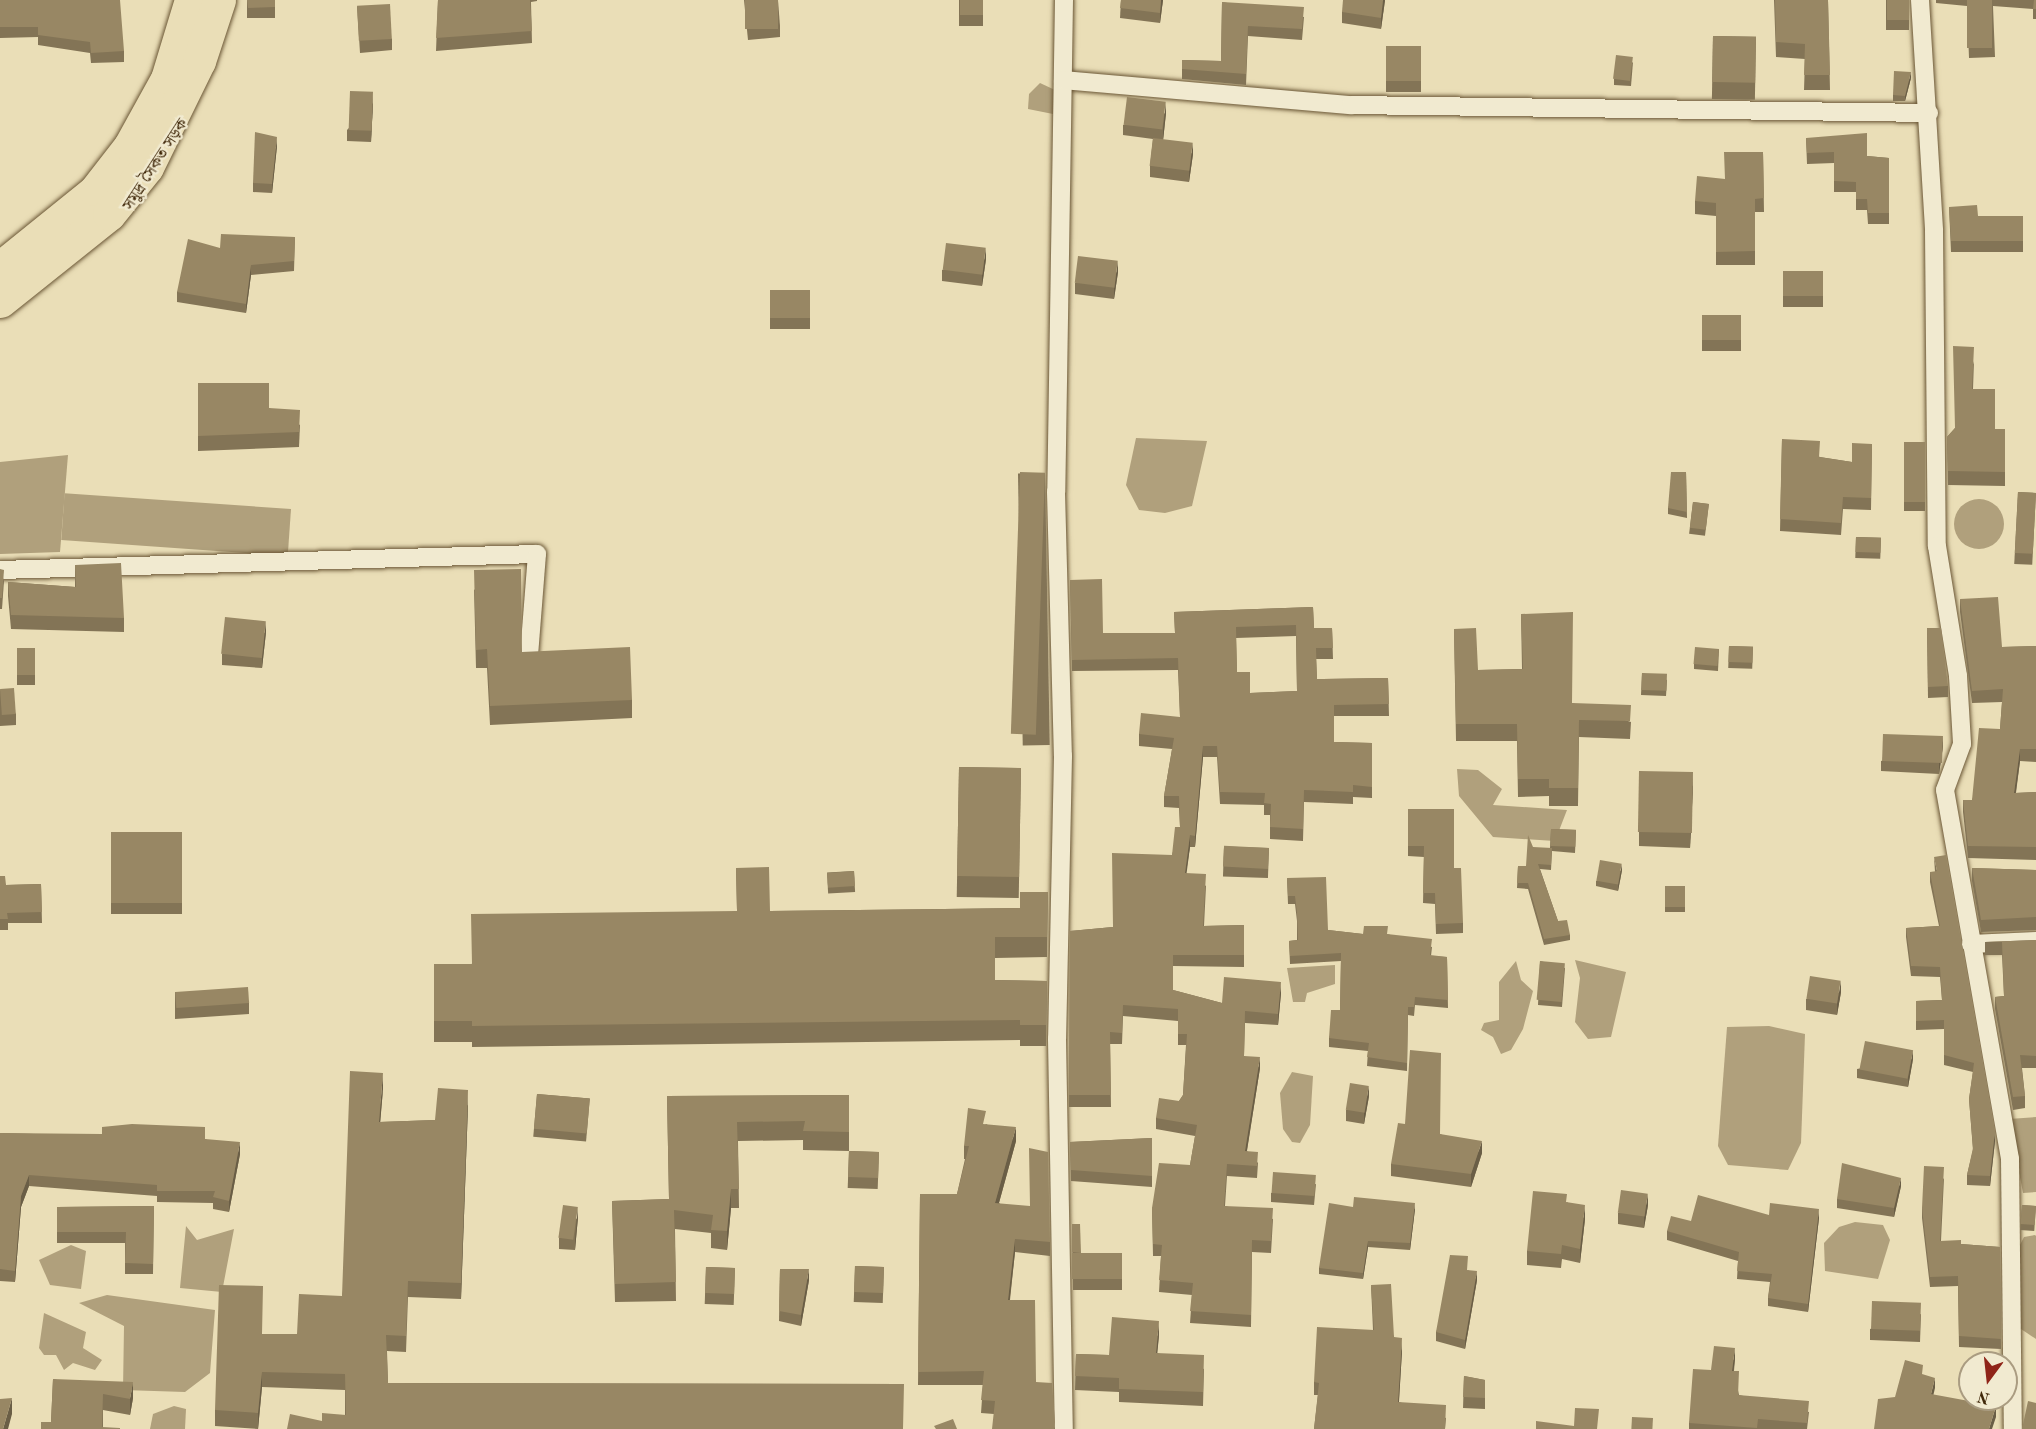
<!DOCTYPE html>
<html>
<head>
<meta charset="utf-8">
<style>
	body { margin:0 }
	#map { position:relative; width:2036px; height:1429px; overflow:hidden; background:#eadeb7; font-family:"Old Standard TT","Noto Serif Bengali",serif }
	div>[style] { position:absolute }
	.water>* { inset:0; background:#b0a07c; transform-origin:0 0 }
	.round { border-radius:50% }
	.roads { filter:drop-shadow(0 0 2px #6a5635) drop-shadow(0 0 2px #6a5635) }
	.street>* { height:18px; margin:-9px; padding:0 9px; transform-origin:9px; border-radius:9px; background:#f1ead0 }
	.primary>* { height:30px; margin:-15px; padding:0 15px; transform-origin:15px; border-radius:15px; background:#eadeb7 }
	.highway>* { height:33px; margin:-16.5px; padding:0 16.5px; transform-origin:16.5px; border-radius:16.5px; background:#eadeb7 }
	.wall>* { inset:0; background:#837456; transform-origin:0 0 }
	.shaded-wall>* { inset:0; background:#6a5e46 }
	.building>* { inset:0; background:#988764; transform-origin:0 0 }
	span { translate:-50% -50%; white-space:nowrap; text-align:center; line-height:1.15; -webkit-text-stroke:4.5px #f1ead0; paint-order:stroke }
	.street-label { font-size:16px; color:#40280a }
	.north { position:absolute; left:1958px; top:1351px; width:60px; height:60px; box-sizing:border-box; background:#f1ead0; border:2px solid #aa9c81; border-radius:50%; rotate:195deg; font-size:16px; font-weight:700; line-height:24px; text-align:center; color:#40280a }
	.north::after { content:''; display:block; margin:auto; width:21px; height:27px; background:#8f2418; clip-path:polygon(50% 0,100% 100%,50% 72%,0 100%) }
</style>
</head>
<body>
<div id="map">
	<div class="water">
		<div style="clip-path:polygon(1040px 83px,1055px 90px,1053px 114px,1028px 109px,1029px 94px)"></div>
		<div style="clip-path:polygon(1136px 438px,1207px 441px,1192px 506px,1165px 513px,1139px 510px,1126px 485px)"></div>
		<div style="clip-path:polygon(68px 455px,60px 552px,0 554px,0 462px)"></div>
		<div class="round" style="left:1954px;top:499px;width:50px;height:50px"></div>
		<div style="left:291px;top:509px;width:47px;height:227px;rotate:94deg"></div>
		<div style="clip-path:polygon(1457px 769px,1478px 770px,1502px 789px,1493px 805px,1567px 810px,1555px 841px,1493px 837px,1459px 796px)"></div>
		<div style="clip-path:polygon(1575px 960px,1626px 972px,1611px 1037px,1588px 1039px,1575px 1022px,1580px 978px)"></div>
		<div style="clip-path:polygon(1516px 961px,1521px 980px,1533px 991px,1523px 1029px,1511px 1050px,1501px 1054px,1493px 1037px,1481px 1030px,1484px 1023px,1499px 1020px,1499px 982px)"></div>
		<div style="clip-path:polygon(1335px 965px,1335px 984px,1307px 993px,1305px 1002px,1293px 1002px,1287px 968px)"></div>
		<div style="clip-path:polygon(1769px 1026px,1805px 1034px,1801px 1143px,1788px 1170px,1728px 1165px,1718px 1146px,1727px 1027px)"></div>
		<div style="clip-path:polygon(1292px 1072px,1313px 1076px,1310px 1125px,1300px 1143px,1292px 1142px,1283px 1129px,1280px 1093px)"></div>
		<div style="clip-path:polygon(2036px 1117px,2036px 1192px,2023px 1193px,2009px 1119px)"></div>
		<div style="clip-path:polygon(1855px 1222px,1883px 1225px,1890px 1240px,1878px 1279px,1825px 1271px,1824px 1243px,1839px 1227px)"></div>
		<div style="clip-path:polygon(186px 1226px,197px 1240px,234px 1229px,222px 1292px,180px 1288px)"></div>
		<div style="clip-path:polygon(2035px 1235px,2036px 1236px,2036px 1339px,2018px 1327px,2020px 1245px,2024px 1237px)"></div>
		<div style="clip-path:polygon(71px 1245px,86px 1251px,81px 1289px,50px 1285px,39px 1260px)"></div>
		<div style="clip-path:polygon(107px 1295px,215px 1310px,210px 1373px,185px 1392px,123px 1390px,124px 1326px,79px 1303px)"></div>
		<div style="clip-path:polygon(44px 1313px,86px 1332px,83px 1348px,102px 1360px,95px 1370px,73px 1363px,64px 1370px,56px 1355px,44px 1355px,39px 1348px)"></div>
		<div style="clip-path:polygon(174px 1406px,186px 1409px,185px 1429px,150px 1429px,153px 1414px)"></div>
	</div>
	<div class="roads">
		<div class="street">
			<div style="left:1064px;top:0;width:492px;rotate:90.9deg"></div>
			<div style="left:1056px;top:492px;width:264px;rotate:88.5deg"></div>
			<div style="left:1063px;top:756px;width:283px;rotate:91.2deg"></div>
			<div style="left:1057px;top:1039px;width:390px;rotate:89deg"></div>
			<div style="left:1920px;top:0;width:231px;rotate:86.5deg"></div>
			<div style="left:1934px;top:231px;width:315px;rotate:89.5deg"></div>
			<div style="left:1937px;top:546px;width:132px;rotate:80.8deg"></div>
			<div style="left:1958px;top:676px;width:68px;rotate:86.6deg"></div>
			<div style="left:1962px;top:744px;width:49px;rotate:110.3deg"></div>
			<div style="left:1945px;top:790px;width:375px;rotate:80deg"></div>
			<div style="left:2010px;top:1159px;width:270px;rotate:89.4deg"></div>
			<div style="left:1063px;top:80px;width:289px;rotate:5deg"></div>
			<div style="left:1351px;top:105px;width:578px;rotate:0.79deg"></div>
			<div style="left:0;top:570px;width:537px;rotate:-1.71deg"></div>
			<div style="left:537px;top:554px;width:101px;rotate:94.5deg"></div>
			<div style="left:1971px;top:944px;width:65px;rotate:-2.6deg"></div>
		</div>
		<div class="primary">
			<div style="left:0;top:267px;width:121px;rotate:-39deg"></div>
			<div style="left:94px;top:191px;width:57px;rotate:-52.1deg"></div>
			<div style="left:129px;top:146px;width:77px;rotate:-61.1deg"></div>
			<div style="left:166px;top:79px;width:83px;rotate:-73.1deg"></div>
		</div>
		<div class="highway">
			<div style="left:0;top:301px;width:139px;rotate:-38.6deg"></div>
			<div style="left:109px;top:214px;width:60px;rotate:-51deg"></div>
			<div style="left:147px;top:167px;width:118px;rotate:-63.9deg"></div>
			<div style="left:199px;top:61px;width:64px;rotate:-71.8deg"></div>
		</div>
	</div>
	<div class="wall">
		<div style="clip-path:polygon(0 0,124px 51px,124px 62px,91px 63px,90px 53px,38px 45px,38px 37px,0 38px)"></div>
		<div style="left:247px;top:0;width:28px;height:18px"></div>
		<div style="clip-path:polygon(438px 0,537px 0,537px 1px,531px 2px,532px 43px,436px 51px)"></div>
		<div style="clip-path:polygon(744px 0,778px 0,780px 26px,780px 37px,748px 40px)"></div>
		<div style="left:959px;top:0;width:24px;height:26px"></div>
		<div style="clip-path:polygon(1121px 0,1163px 0,1160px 23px,1120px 18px)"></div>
		<div style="clip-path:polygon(1385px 0,1381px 29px,1342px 23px,1342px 12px)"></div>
		<div style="clip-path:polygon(1774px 0,1828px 0,1830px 90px,1804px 90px,1805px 59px,1776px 57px)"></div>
		<div style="left:1886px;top:0;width:23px;height:30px"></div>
		<div style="clip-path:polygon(1936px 0,2036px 0,2036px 19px,2033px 19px,2033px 9px,1993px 6px,1995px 57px,1969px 58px,1967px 6px,1936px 3px)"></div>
		<div style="clip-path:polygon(1222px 2px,1304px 17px,1302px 40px,1248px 36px,1246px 85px,1182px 79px,1182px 60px,1221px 61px)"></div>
		<div style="clip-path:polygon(357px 6px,392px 39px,392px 50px,360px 53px)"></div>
		<div style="left:1713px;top:36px;width:43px;height:63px;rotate:1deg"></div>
		<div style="left:1386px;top:46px;width:35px;height:46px"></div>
		<div style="clip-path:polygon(1633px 62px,1631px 86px,1614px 85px,1614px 79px)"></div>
		<div style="clip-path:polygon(1911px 78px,1905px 101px,1893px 101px,1893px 95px)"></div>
		<div style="clip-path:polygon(373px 103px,371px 142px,347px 141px,347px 130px)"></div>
		<div style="clip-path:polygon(1166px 113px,1163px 140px,1193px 154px,1189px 182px,1150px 177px,1150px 166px,1153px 139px,1123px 135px,1123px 125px)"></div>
		<div style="clip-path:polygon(1806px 138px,1867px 156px,1889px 158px,1889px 224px,1868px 224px,1867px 210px,1856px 210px,1856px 192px,1834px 192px,1834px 163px,1807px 164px)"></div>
		<div style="clip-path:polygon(277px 146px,272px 193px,253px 192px,253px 183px)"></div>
		<div style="clip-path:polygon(1763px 152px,1764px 212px,1755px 212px,1755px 265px,1716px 265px,1716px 216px,1695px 214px,1695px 201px)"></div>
		<div style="clip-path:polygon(1949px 207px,1978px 216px,2023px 216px,2023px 252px,1951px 252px)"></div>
		<div style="clip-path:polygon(295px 237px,294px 271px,251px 275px,246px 313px,177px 302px,177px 292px,220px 248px)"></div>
		<div style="clip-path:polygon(986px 259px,982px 286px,942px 281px,942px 270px)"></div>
		<div style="left:1823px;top:271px;width:36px;height:40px;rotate:90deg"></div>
		<div style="clip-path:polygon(1118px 272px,1114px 299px,1075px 294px,1075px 283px)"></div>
		<div style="left:770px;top:290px;width:40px;height:39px"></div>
		<div style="left:1702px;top:315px;width:39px;height:36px"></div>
		<div style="clip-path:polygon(1974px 361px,1973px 389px,1995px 429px,2005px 429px,2005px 486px,1948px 485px,1947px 437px,1955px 428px)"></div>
		<div style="clip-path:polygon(198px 383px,269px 408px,300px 425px,299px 447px,198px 451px)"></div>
		<div style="clip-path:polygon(1782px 439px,1820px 457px,1852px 462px,1872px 444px,1871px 510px,1843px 509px,1841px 535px,1780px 531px)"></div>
		<div style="left:1904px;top:442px;width:21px;height:69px"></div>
		<div style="clip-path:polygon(1686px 472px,1687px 518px,1668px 514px,1668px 508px)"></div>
		<div style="left:1045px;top:473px;width:272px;height:27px;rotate:89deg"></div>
		<div style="left:2018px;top:492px;width:18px;height:72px;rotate:3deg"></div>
		<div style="left:1693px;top:502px;width:16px;height:32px;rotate:7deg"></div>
		<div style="left:1856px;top:537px;width:25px;height:21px;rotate:2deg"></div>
		<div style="clip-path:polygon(75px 565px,124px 618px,124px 632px,11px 629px,8px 596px,8px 582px,75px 587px)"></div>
		<div style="clip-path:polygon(0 569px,4px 581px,2px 609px,0 609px)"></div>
		<div style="clip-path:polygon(evenodd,1070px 580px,1103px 633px,1175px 633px,1174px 612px,1313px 607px,1314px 628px,1332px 628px,1333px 659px,1316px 659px,1317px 679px,1388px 678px,1389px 716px,1334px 716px,1334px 742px,1372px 743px,1372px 798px,1353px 797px,1353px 804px,1304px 802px,1303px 841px,1270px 839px,1270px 815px,1264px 815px,1264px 805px,1220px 804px,1217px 757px,1203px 757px,1195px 847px,1190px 847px,1186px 873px,1206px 886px,1204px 926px,1244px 925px,1244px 967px,1173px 966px,1173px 990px,1222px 1003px,1281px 993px,1278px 1025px,1245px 1023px,1244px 1056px,1260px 1068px,1247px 1151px,1258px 1163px,1257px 1178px,1227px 1176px,1225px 1206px,1273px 1219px,1271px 1253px,1252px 1252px,1251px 1327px,1190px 1323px,1192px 1295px,1159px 1292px,1161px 1256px,1153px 1256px,1152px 1208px,1190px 1165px,1195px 1136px,1156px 1129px,1156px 1118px,1179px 1101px,1183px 1095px,1186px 1045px,1178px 1045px,1178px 1021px,1123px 1016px,1122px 1044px,1110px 1044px,1111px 1107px,1069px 1107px,1070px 931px,1113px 927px,1172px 855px,1180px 827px,1179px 808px,1164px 807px,1164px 796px,1172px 749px,1139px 746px,1139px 734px,1180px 717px,1178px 670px,1072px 671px,1070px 580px,1296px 636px,1297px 691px,1250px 693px,1237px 672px,1236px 638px,1296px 636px)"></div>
		<div style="clip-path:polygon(474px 589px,522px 652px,632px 700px,632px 718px,490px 725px,487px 668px,476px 668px)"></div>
		<div style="clip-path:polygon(1960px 599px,2002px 647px,2036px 646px,2036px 762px,2020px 761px,2016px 793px,2036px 792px,2036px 860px,1968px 858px,1963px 812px,1963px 800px,1972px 800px,2000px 729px,2002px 702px,1972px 703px,1960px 612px)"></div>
		<div style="clip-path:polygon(1521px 614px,1572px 703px,1631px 722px,1630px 739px,1579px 737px,1578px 806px,1549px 806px,1549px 796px,1518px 797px,1517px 741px,1456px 741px,1454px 629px,1478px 670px,1522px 669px)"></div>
		<div style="clip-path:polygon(1927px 628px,1948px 686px,1948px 697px,1928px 698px)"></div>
		<div style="clip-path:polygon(266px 632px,262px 668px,222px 665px,222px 654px)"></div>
		<div style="left:1729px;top:646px;width:24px;height:22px;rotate:2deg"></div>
		<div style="left:17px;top:648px;width:18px;height:37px"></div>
		<div style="clip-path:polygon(1719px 649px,1718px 671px,1694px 669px,1694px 664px)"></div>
		<div style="clip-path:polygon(1642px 673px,1667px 680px,1666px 696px,1641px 695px)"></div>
		<div style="clip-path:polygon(0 689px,16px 714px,16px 725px,0 726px)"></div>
		<div style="clip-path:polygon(1943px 746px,1939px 774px,1881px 771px,1881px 761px)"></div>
		<div style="left:1021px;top:768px;width:130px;height:62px;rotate:91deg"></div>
		<div style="clip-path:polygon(1639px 771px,1693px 786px,1690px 848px,1639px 846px)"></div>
		<div style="clip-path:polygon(1408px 809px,1463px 923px,1463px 933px,1436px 934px,1435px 904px,1423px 903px,1424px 857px,1408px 856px)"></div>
		<div style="clip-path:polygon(1551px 829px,1576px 830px,1575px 853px,1552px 851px,1551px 870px,1540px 869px,1558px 921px,1570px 935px,1570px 940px,1544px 945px,1528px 889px,1517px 888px,1518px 866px,1526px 866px,1550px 848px)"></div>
		<div style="left:182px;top:832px;width:82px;height:71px;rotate:90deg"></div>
		<div style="left:1269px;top:848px;width:30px;height:45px;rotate:92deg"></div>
		<div style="clip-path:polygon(1934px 857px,1995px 1141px,1990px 1186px,1967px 1185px,1967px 1175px,1973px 1150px,1969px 1099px,1973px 1072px,1944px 1065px,1944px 1029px,1916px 1030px,1916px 1001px,1942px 1000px,1940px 977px,1911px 976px,1906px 937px,1906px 928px,1939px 926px,1930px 882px,1930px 872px,1935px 872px)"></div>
		<div style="clip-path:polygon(736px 868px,770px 911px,1020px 908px,1048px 892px,1047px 957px,995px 958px,995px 980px,1047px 981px,1046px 1046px,1020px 1046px,1020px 1040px,472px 1047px,472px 1042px,434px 1042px,434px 964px,471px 964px,737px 911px)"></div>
		<div style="clip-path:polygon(1972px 868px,2036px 870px,2036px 930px,1981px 932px,1972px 881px)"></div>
		<div style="clip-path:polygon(1622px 870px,1618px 891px,1596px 886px,1596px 881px)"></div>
		<div style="left:854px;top:871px;width:21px;height:27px;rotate:87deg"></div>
		<div style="clip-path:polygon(0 876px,6px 885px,41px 884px,42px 923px,8px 923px,8px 930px,0 930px)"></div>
		<div style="clip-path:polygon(1287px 878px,1328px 930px,1363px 934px,1387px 934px,1432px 947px,1431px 956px,1447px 957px,1448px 1008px,1415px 1005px,1414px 1016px,1408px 1015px,1407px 1071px,1367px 1066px,1368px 1051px,1329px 1047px,1329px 1038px,1340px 1010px,1341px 961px,1290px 964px,1289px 941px,1297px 940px,1297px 921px,1295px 904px,1288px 904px)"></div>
		<div style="left:1665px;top:886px;width:20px;height:26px"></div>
		<div style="clip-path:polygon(2036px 940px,2036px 1068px,2022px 1068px,2025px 1096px,2025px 1108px,2013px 1110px,1995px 1009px,1995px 997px,2004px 996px,2002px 955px,1985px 955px,1985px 942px)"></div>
		<div style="clip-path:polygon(1540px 961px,1565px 968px,1562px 1007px,1538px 1005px)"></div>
		<div style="clip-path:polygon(175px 992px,249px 1003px,249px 1014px,175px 1019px)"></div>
		<div style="clip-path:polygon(1841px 992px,1837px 1015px,1806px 1010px,1806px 999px)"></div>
		<div style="clip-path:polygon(1913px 1059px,1908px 1087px,1857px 1078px,1857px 1069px)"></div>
		<div style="clip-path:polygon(383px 1089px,380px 1122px,435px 1120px,468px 1105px,461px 1299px,408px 1297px,406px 1352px,387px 1351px,388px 1383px,904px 1384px,322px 1421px,345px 1415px,345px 1390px,262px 1387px,258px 1429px,215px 1426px,215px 1410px,262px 1334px,297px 1334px,342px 1296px)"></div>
		<div style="left:537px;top:1094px;width:53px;height:43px;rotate:5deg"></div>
		<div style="clip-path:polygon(849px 1095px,849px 1151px,803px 1150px,803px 1140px,738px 1141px,739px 1208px,731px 1208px,727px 1250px,711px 1248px,711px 1233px,675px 1229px,676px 1301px,615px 1302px,612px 1201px,669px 1199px,667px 1096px)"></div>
		<div style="clip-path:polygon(1369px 1096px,1364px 1124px,1346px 1121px,1346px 1110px)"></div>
		<div style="clip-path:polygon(986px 1124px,1016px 1141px,999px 1203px,1050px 1242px,1050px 1256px,1015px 1252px,1010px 1300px,1036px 1382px,1055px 1429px,994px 1414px,981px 1413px,983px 1385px,918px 1385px,920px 1194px,957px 1194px,965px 1159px,964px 1159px,964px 1146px)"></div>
		<div style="clip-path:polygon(0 1133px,205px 1139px,240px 1154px,229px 1212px,213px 1209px,213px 1203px,157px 1202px,157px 1196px,29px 1186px,21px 1207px,15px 1282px,0 1281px)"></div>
		<div style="clip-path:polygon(1440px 1134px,1482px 1153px,1471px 1187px,1391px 1176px,1391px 1164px)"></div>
		<div style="clip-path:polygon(1152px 1138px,1152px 1187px,1071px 1181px,1070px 1142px)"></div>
		<div style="left:849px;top:1151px;width:30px;height:37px;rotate:2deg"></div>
		<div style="clip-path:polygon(1944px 1178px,1941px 1241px,1961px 1244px,2000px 1247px,2001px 1349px,1959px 1347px,1958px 1286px,1930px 1287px,1922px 1218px,1922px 1208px)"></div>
		<div style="clip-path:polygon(1316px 1184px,1314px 1205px,1271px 1202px,1271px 1193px)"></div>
		<div style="clip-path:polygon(1901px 1186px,1894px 1217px,1837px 1208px,1837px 1199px)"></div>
		<div style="clip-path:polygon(1567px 1202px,1585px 1219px,1580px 1263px,1562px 1259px,1561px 1268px,1527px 1265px,1527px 1251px)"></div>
		<div style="clip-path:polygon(1648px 1205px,1644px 1228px,1618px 1224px,1618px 1213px)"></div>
		<div style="left:2022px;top:1205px;width:14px;height:25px;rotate:4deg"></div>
		<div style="clip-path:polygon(154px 1206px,153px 1274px,125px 1274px,125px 1243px,57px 1243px,57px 1207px)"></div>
		<div style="clip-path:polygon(1353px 1207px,1415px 1209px,1410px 1250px,1368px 1247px,1363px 1279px,1319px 1274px,1319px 1268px)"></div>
		<div style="clip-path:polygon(578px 1217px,575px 1250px,559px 1249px,559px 1238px)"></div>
		<div style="clip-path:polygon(1819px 1218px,1808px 1312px,1768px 1306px,1768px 1298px,1770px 1282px,1737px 1279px,1738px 1261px,1667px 1240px,1667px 1231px,1691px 1221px)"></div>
		<div style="clip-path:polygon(1072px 1224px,1081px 1253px,1122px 1253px,1122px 1290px,1073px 1290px)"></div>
		<div style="left:855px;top:1266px;width:29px;height:36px;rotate:2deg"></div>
		<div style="left:706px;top:1267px;width:29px;height:37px;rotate:2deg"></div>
		<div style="clip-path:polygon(780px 1269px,809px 1280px,801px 1326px,779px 1321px)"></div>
		<div style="clip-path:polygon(1468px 1270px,1477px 1280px,1465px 1349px,1436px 1341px,1436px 1332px)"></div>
		<div style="clip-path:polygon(1371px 1285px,1394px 1337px,1402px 1351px,1399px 1402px,1446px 1418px,1445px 1429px,1314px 1429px,1318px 1395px,1314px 1395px,1314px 1382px,1373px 1330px)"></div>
		<div style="clip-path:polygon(1921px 1314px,1920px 1342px,1870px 1340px,1870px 1329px)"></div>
		<div style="clip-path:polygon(1159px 1335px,1157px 1353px,1204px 1369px,1203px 1406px,1119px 1402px,1119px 1392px,1075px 1390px,1076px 1354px,1109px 1355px)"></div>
		<div style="clip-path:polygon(1735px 1359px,1734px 1371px,1739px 1395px,1809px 1412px,1807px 1429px,1689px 1429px,1689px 1423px,1711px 1370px)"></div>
		<div style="clip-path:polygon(1464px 1376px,1485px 1380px,1485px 1409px,1463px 1408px)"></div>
		<div style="clip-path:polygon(53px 1379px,133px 1398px,130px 1415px,103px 1410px,103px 1427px,51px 1422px)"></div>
	</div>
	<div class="shaded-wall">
		<div style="clip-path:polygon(1161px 0,1163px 0,1160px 23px,1160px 13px)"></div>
		<div style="clip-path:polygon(1383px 0,1385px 0,1381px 29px,1381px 18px)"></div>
		<div style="clip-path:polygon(1911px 72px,1911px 78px,1905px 101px,1905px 96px)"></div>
		<div style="clip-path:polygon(373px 92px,373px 103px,371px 142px,371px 131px)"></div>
		<div style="clip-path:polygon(1166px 102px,1166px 113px,1163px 141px,1163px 130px)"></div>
		<div style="clip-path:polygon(277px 137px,277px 146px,272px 193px,272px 184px)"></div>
		<div style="clip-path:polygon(1193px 143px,1193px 154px,1189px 182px,1189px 171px)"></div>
		<div style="clip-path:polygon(986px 248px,986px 259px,982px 286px,982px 275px)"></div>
		<div style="clip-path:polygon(1118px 261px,1118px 272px,1114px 299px,1114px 289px)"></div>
		<div style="clip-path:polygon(251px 265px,251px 275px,246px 313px,246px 304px)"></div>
		<div style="clip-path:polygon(266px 621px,266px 632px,262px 668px,262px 657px)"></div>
		<div style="clip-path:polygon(1943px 736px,1943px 746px,1939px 774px,1939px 764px)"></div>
		<div style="clip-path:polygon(1203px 746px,1203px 757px,1195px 847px,1195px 836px)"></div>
		<div style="clip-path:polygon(2020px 749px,2020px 761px,2014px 805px,2014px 793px)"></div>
		<div style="clip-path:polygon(1693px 772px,1693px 786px,1690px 848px,1690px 833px)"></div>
		<div style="clip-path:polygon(1190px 835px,1190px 847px,1185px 885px,1185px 873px)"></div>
		<div style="clip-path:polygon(1622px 864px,1622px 870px,1618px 891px,1618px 886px)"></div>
		<div style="clip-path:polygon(1841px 981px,1841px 992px,1837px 1015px,1837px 1004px)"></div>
		<div style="clip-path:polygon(1281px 982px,1281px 993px,1278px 1025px,1278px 1014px)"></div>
		<div style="clip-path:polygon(1913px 1050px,1913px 1059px,1908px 1087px,1908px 1078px)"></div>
		<div style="clip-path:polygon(1260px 1057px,1260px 1068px,1245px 1162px,1245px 1151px)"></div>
		<div style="clip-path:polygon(383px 1073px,383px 1089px,379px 1137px,379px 1122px)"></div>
		<div style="clip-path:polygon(1369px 1086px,1369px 1096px,1364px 1124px,1364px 1113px)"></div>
		<div style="clip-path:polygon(468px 1090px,468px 1105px,461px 1299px,461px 1283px)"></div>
		<div style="clip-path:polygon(1016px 1127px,1016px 1141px,995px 1217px,995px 1203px)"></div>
		<div style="clip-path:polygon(1995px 1131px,1995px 1141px,1990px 1186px,1990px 1176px)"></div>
		<div style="clip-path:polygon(1482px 1141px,1482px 1153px,1471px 1187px,1471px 1174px)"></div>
		<div style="clip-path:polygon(240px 1142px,240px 1154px,229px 1212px,229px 1201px)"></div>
		<div style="clip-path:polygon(29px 1175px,29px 1186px,21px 1207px,15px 1282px,15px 1271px,21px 1196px)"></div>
		<div style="clip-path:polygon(1901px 1178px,1901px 1186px,1894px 1217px,1894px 1208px)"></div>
		<div style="clip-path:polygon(731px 1189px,731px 1208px,727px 1250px,727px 1231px)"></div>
		<div style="clip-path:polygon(1648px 1194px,1648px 1205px,1644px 1228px,1644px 1217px)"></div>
		<div style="clip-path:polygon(1415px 1203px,1415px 1209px,1410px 1250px,1410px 1243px)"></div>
		<div style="clip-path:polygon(1585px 1205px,1585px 1219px,1580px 1263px,1580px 1249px)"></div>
		<div style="clip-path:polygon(578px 1207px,578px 1217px,575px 1250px,575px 1239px)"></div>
		<div style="clip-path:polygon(1819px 1209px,1819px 1218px,1808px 1312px,1808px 1304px)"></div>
		<div style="clip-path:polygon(1015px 1239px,1015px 1252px,1008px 1314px,1008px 1300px)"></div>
		<div style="clip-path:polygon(1368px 1241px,1368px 1247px,1363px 1279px,1363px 1273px)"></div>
		<div style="clip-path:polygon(809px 1269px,809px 1280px,801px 1326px,801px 1315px)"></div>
		<div style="clip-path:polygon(1477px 1271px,1477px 1280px,1465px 1349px,1465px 1340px)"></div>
		<div style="clip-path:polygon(1159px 1321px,1159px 1335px,1156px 1367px,1156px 1353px)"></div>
		<div style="clip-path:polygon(1402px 1338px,1402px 1351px,1398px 1415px,1398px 1402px)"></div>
		<div style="clip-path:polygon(1735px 1348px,1735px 1359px,1732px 1381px,1732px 1371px)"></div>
		<div style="clip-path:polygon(262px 1372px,262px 1387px,258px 1429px,258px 1413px)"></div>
		<div style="clip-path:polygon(1935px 1378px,1935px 1388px,1931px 1405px,1931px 1394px)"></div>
		<div style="clip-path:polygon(133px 1382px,133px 1398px,130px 1415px,130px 1399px)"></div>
		<div style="clip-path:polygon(12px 1398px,12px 1414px,8px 1429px,3px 1429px)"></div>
		<div style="clip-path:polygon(1996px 1406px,1996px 1417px,1992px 1429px,1989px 1429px)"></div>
	</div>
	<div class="building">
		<div style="clip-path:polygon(0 0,120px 0,124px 51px,91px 53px,90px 42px,38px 35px,38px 27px,0 27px)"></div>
		<div style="clip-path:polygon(247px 0,275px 0,275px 7px,248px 8px)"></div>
		<div style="clip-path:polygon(438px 0,530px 0,532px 31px,436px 38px)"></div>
		<div style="left:745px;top:0;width:33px;height:29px"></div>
		<div style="left:960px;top:0;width:23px;height:15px"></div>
		<div style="clip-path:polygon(1121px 0,1161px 0,1160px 13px,1120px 8px)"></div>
		<div style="clip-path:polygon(1343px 0,1383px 0,1381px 18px,1342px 12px)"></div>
		<div style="clip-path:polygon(1775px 0,1828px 0,1830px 75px,1804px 75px,1805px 44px,1776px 42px)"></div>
		<div style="left:1887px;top:0;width:22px;height:20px"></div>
		<div style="left:1967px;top:0;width:25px;height:48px"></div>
		<div style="clip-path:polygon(2034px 0,2036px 0,2036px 9px,2033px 9px)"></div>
		<div style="clip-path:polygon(1222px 2px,1304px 7px,1302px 29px,1248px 26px,1246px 74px,1182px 69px,1182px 60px,1221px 61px)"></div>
		<div style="left:390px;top:4px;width:35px;height:33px;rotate:87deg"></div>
		<div style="left:1713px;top:36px;width:43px;height:46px;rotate:1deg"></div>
		<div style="left:1386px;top:46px;width:35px;height:35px"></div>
		<div style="left:1616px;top:55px;width:17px;height:24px;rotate:7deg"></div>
		<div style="clip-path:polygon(1894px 71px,1911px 72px,1905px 96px,1893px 95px)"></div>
		<div style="left:350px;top:91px;width:23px;height:39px;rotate:2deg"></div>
		<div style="left:1127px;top:97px;width:39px;height:28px;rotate:7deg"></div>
		<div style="clip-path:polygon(255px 132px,277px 137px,272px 184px,253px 183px)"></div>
		<div style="clip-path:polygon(1867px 133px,1867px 156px,1889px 158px,1889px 213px,1868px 213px,1867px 199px,1856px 199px,1856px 182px,1834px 181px,1834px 152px,1807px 153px,1806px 138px)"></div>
		<div style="left:1153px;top:138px;width:40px;height:28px;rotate:7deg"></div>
		<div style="clip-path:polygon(1724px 152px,1763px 152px,1764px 198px,1755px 199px,1755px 251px,1716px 252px,1716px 203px,1695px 201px,1697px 176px,1725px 179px)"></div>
		<div style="clip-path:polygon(1977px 205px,1978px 216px,2023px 216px,2023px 241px,1951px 241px,1949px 207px)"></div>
		<div style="clip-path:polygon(221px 234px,295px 237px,294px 261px,251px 265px,246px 304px,177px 292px,188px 239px,220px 248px)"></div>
		<div style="left:946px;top:243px;width:40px;height:27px;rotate:7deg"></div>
		<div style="left:1078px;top:256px;width:40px;height:27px;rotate:7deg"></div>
		<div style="left:1823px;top:271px;width:25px;height:40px;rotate:90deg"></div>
		<div style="left:770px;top:290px;width:40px;height:28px"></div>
		<div style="left:1702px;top:315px;width:39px;height:25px"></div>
		<div style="clip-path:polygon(1953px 346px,1974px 347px,1972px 389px,1995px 389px,1995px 429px,2005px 429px,2005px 472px,1948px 471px,1947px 437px,1955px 428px)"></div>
		<div style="clip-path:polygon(198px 383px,269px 383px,269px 408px,300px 410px,299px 432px,198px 436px)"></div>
		<div style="clip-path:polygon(1782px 439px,1820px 441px,1819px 457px,1852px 462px,1852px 443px,1872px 444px,1871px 498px,1843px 497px,1841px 523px,1780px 519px)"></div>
		<div style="left:1904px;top:442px;width:21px;height:60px"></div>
		<div style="left:1020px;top:472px;width:25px;height:262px;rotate:2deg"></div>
		<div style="clip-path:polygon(1671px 472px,1686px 472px,1687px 512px,1668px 508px)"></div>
		<div style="left:2018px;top:492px;width:18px;height:61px;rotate:3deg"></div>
		<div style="left:1693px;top:502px;width:16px;height:26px;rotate:7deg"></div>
		<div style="left:1856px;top:537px;width:25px;height:15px;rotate:2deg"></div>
		<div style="clip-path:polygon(121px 563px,124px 618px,11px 615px,8px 582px,76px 587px,75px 565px)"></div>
		<div style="clip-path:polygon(0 569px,4px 570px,2px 598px,0 598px)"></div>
		<div style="clip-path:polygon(521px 569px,522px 652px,630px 647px,632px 700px,490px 706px,487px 649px,476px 650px,474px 570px)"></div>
		<div style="clip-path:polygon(evenodd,1102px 579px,1103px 633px,1175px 633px,1174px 612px,1313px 607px,1314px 628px,1332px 628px,1333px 648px,1316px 648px,1317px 679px,1388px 678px,1389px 704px,1334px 705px,1334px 742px,1372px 743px,1372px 787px,1353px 785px,1353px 792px,1304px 790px,1303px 829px,1270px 827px,1271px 804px,1264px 803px,1265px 793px,1220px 792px,1217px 746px,1203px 746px,1195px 836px,1190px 835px,1185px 873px,1206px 874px,1203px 926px,1244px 925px,1244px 955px,1173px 955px,1173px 990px,1222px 1003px,1224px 977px,1281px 982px,1278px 1014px,1245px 1011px,1244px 1056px,1260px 1057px,1245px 1151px,1258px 1152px,1257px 1166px,1227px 1164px,1224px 1206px,1273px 1208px,1271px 1241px,1252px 1240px,1251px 1315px,1190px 1311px,1193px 1283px,1159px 1280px,1162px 1245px,1153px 1244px,1152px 1208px,1159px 1163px,1190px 1165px,1197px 1125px,1156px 1118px,1159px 1098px,1179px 1101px,1183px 1095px,1187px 1034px,1178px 1034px,1178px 1009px,1123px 1005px,1122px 1033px,1110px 1032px,1111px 1095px,1069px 1095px,1070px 931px,1113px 927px,1112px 853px,1172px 855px,1175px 827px,1180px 827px,1179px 796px,1164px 796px,1174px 738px,1139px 734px,1141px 713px,1180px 717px,1178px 658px,1072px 660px,1070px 580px,1102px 579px,1296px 625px,1297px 691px,1250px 693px,1250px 672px,1237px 672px,1236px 627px,1296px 625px)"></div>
		<div style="clip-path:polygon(1998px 597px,2002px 647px,2036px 646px,2036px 749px,2020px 749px,2014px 793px,2036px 792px,2036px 847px,1968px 846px,1963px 800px,1972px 800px,1979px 728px,2000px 729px,2003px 689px,1972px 691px,1960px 599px)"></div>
		<div style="clip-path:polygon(1573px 612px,1572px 703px,1631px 705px,1630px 721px,1579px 720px,1578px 788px,1549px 788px,1549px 779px,1518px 779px,1517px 724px,1456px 724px,1454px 629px,1476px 628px,1478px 670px,1523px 669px,1521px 614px)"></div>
		<div style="left:225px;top:617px;width:41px;height:37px;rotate:6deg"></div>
		<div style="clip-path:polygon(1927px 628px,1941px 628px,1948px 686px,1928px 687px)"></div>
		<div style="left:1729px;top:646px;width:24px;height:16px;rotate:2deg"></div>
		<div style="left:1695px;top:647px;width:24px;height:17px;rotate:5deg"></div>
		<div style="left:17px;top:648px;width:18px;height:27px"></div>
		<div style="left:1642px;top:673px;width:25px;height:17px;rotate:2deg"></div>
		<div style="left:14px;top:688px;width:26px;height:14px;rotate:86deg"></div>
		<div style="left:1883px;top:734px;width:60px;height:27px;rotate:2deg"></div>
		<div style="left:1021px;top:768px;width:109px;height:62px;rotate:91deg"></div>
		<div style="left:1639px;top:771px;width:54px;height:61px;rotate:1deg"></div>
		<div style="clip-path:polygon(1408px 809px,1454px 809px,1454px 868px,1461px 868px,1463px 923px,1436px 924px,1435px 893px,1423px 893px,1424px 846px,1408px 846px)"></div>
		<div style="left:1551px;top:829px;width:25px;height:17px;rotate:2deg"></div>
		<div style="left:182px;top:832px;width:71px;height:71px;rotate:90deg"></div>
		<div style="clip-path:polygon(1528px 835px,1533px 847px,1552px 848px,1551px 865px,1538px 864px,1558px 921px,1567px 920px,1570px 935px,1544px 939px,1528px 883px,1517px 883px,1518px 866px,1526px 866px)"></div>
		<div style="left:1269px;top:848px;width:21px;height:45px;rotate:93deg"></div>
		<div style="clip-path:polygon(1946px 855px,1995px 1131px,1990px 1176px,1967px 1175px,1973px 1148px,1969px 1099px,1974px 1063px,1944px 1055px,1944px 1020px,1916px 1021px,1916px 1001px,1942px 1000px,1940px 967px,1911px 966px,1906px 928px,1940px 926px,1930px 872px,1937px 871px,1934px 857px)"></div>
		<div style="left:1600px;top:860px;width:22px;height:21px;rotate:10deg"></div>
		<div style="clip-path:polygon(769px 867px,770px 911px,1020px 908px,1020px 892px,1048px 892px,1047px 937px,995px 937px,995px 980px,1047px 981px,1046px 1025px,1020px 1025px,1020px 1020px,472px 1026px,472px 1021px,434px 1021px,434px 964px,472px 964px,471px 914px,737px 911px,736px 868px)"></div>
		<div style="clip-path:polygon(1972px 868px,2036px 870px,2036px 917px,1981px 920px)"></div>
		<div style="left:854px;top:871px;width:15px;height:27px;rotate:86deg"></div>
		<div style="clip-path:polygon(0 876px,5px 876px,6px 885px,41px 884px,42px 912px,7px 913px,8px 919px,0 919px)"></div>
		<div style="clip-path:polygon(1326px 877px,1328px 930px,1363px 934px,1364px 926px,1388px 926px,1387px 934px,1432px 939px,1430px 955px,1447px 957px,1448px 1000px,1415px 997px,1414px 1007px,1408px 1007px,1407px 1063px,1367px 1057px,1369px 1043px,1329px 1038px,1331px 1010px,1340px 1010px,1341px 953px,1290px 956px,1289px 941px,1298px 940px,1297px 913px,1295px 896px,1288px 896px,1287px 878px)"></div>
		<div style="left:1665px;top:886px;width:20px;height:21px"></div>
		<div style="clip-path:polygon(2036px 940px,2036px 1056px,2020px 1055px,2025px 1096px,2013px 1097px,1995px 997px,2004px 996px,2002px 942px,1985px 942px)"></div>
		<div style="left:1540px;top:961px;width:25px;height:39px;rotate:5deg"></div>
		<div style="left:1810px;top:976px;width:31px;height:23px;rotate:9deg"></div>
		<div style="left:248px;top:987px;width:16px;height:73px;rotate:86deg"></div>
		<div style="left:1865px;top:1041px;width:49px;height:29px;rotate:11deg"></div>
		<div style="clip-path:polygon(1410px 1050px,1441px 1053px,1440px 1134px,1482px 1141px,1471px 1174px,1391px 1164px,1398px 1123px,1405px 1124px)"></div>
		<div style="clip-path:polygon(350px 1071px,383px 1073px,379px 1122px,435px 1120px,438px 1088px,468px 1090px,461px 1283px,408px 1281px,406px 1336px,386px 1335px,388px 1383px,904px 1384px,903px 1429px,287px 1429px,290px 1414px,322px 1421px,322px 1413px,346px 1415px,345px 1374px,262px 1372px,258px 1413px,215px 1410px,219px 1285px,263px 1286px,262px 1334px,297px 1334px,299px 1294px,342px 1296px)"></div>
		<div style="left:1350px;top:1083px;width:19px;height:27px;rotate:9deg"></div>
		<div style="left:537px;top:1094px;width:53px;height:35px;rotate:5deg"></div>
		<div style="clip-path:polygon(849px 1095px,849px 1132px,803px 1131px,805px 1121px,737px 1122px,739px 1189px,731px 1189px,727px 1231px,711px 1230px,713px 1215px,674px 1210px,676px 1282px,615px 1284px,612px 1201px,669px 1199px,667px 1096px)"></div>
		<div style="clip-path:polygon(968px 1108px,986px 1111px,983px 1124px,1016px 1127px,995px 1203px,1030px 1206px,1029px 1148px,1048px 1152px,1050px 1242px,1015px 1239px,1008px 1300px,1035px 1300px,1036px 1382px,1052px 1383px,1055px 1422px,1054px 1429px,992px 1429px,995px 1401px,981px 1400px,984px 1371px,918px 1372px,920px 1194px,957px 1194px,969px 1146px,964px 1146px)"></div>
		<div style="clip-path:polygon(132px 1124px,205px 1127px,205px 1139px,240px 1142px,229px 1201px,213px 1197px,215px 1191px,157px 1191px,157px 1185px,29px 1175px,21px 1196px,15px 1271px,0 1269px,0 1133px,102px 1134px,102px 1127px)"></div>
		<div style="clip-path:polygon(1152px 1138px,1152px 1176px,1071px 1170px,1070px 1142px)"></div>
		<div style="left:849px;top:1151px;width:30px;height:26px;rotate:2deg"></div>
		<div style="clip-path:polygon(1842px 1163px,1901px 1178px,1894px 1208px,1837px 1199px)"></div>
		<div style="clip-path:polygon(1924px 1166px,1944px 1167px,1940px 1241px,1961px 1240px,1961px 1244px,2000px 1247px,2001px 1339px,1959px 1336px,1958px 1276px,1930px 1277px,1922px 1208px)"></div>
		<div style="left:1273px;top:1172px;width:43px;height:21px;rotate:4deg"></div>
		<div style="left:1621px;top:1190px;width:27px;height:23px;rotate:8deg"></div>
		<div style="clip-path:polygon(1533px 1191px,1567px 1194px,1566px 1202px,1585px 1205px,1580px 1249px,1562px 1245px,1561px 1254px,1527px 1251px)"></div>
		<div style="clip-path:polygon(1698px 1195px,1769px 1215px,1770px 1203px,1819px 1209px,1808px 1304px,1768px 1298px,1772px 1274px,1737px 1271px,1739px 1252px,1667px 1231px,1671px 1216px,1691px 1221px)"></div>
		<div style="clip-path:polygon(1354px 1197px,1415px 1203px,1410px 1243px,1368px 1241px,1363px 1273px,1319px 1268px,1329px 1203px,1353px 1207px)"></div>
		<div style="left:563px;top:1205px;width:15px;height:33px;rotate:8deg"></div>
		<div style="left:2022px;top:1205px;width:14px;height:19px;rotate:4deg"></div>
		<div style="clip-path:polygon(154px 1206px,153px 1264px,125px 1263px,126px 1232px,57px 1232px,57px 1207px)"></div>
		<div style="clip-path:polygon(1072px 1224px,1080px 1224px,1081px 1253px,1072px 1252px)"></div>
		<div style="left:1072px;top:1253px;width:50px;height:26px"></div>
		<div style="clip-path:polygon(1450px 1255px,1468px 1256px,1467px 1270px,1477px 1271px,1465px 1340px,1436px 1332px)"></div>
		<div style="left:855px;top:1266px;width:29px;height:26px;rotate:2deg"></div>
		<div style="left:706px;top:1267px;width:29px;height:26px;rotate:2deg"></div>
		<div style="clip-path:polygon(780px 1269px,809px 1269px,801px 1315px,779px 1311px)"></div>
		<div style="clip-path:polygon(1391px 1284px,1394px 1337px,1402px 1338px,1398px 1402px,1446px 1405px,1445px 1429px,1314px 1429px,1319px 1383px,1314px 1382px,1317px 1327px,1374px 1330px,1371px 1285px)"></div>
		<div style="left:1872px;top:1301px;width:49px;height:28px;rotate:2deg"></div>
		<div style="clip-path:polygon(1112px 1317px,1159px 1321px,1156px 1353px,1204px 1355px,1203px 1392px,1119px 1389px,1119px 1378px,1075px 1376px,1076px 1354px,1109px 1355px)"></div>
		<div style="clip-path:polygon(1714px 1346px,1735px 1348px,1732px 1371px,1739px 1371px,1738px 1395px,1809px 1401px,1807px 1423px,1758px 1419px,1757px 1428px,1689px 1423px,1693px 1369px,1711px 1370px)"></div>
		<div style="clip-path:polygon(1905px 1360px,1923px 1365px,1922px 1374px,1935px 1378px,1931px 1394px,1996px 1406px,1989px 1429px,1874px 1429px,1878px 1399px,1895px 1397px)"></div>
		<div style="clip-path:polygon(1464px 1376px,1485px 1380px,1485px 1398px,1463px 1397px)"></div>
		<div style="clip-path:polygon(53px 1379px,133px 1382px,130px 1399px,103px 1394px,102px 1427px,120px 1428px,120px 1429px,41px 1429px,41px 1422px,51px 1422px)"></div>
		<div style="clip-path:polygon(12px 1398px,3px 1429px,0 1429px,0 1399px)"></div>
		<div style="clip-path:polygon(2028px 1401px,2036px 1403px,2036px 1429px,2022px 1429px)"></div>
		<div style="clip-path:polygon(1575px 1408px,1599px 1409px,1597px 1429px,1536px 1429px,1536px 1421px,1574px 1426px)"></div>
		<div style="left:1632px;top:1417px;width:21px;height:12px;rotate:3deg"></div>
		<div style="clip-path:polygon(953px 1419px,957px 1429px,936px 1429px,934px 1426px)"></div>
	</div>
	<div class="street-label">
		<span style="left:156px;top:165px;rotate:-57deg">সমুদ্র সৈকত সড়ক</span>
	</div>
	<div class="north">N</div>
</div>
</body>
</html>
